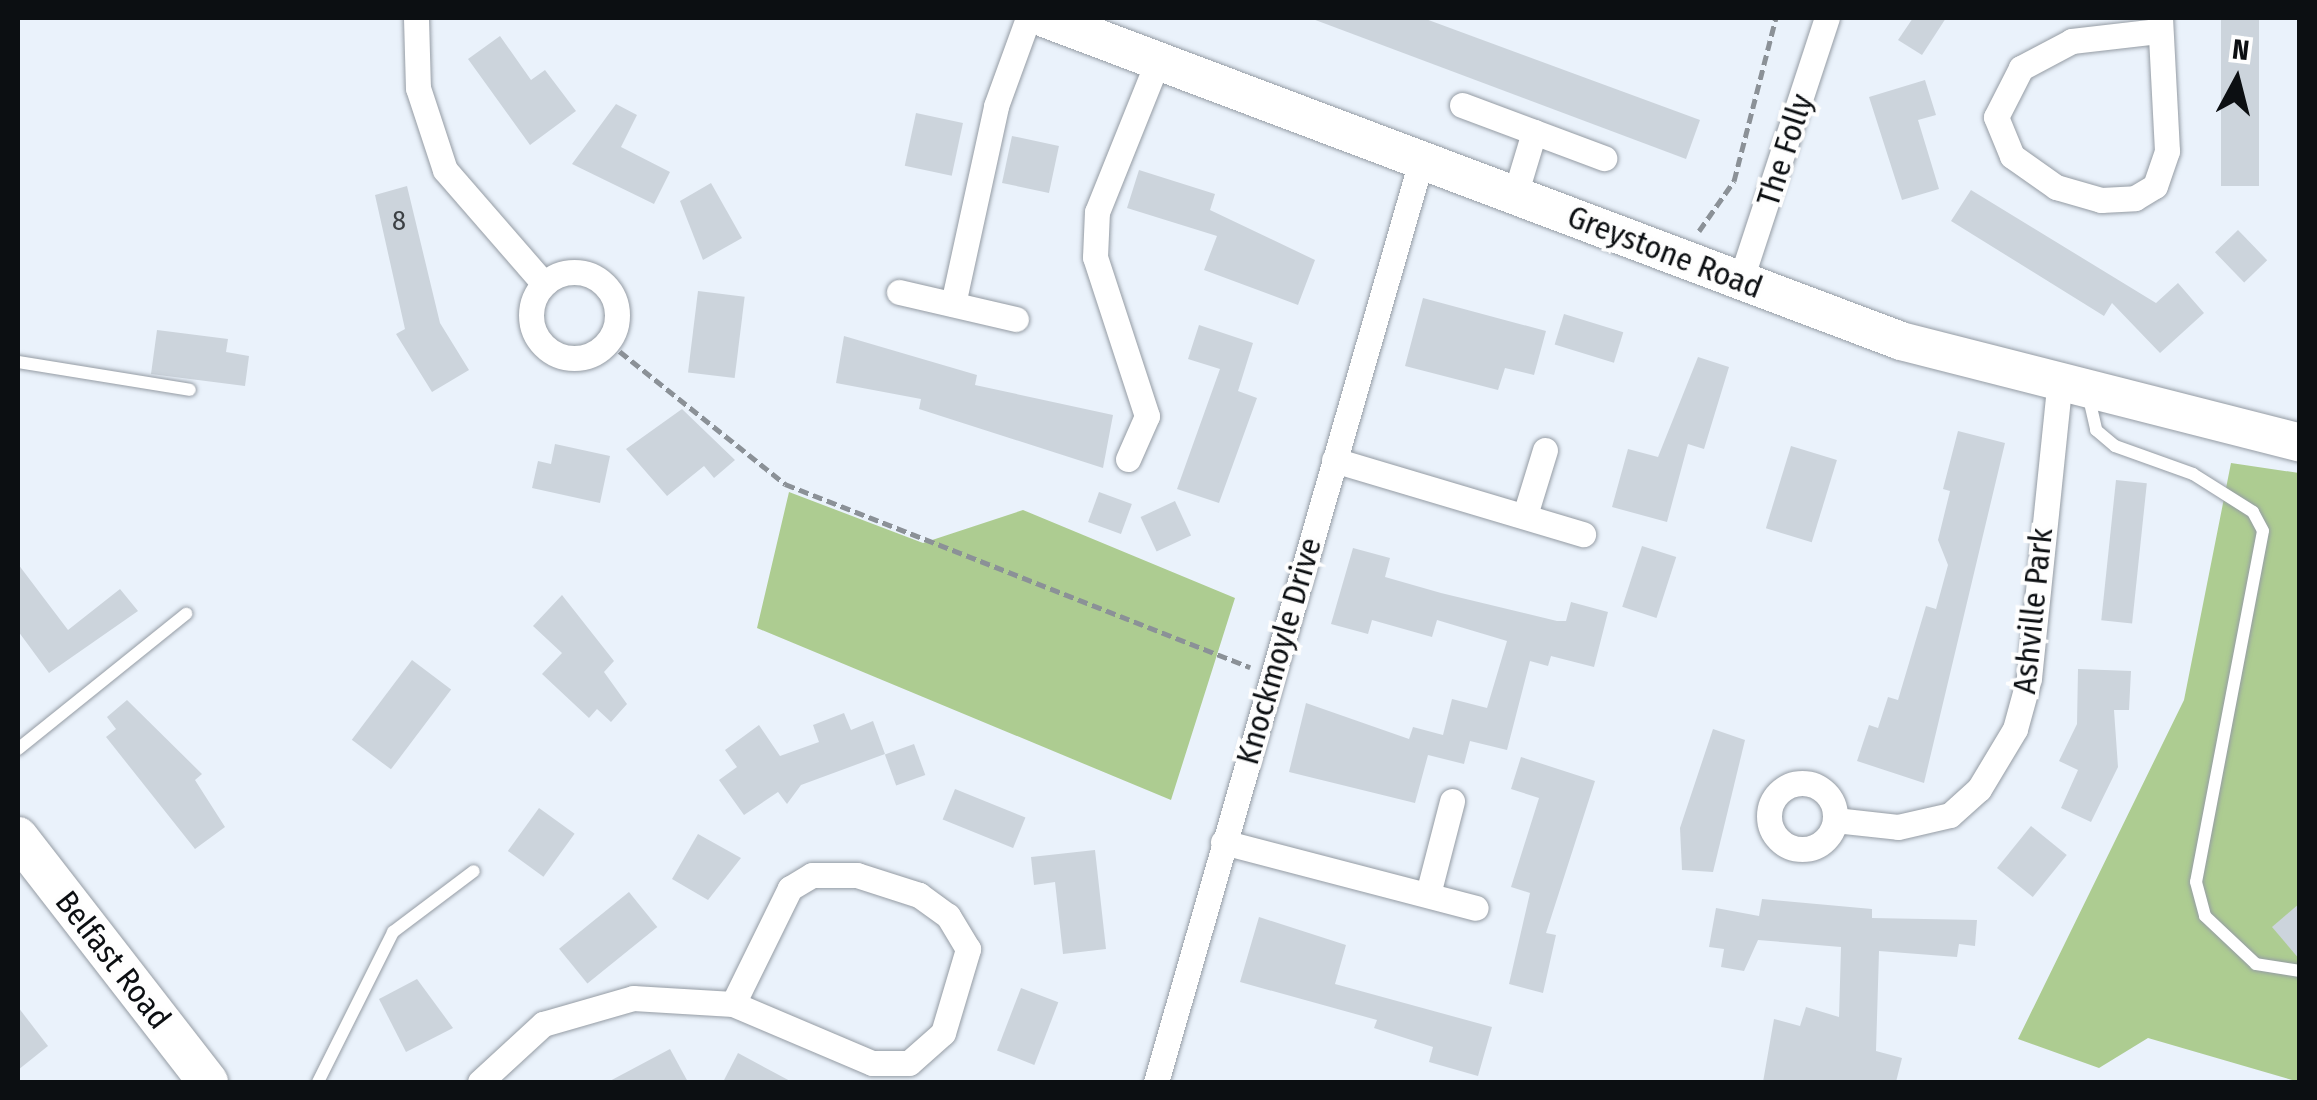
<!DOCTYPE html>
<html>
<head>
<meta charset="utf-8">
<style>
	body { margin:0 }
	#map { position:relative; width:2317px; height:1100px; overflow:hidden; background:#eaf2fb; font-family:"Fira Sans Condensed",sans-serif }
	div>[style] { position:absolute }
	.green>* { inset:0; background:#adcc91 }
	.building>* { inset:0; background:#ccd4dc; transform-origin:0 0 }
	.path>* { height:5px; margin-top:-2.5px; transform-origin:0; background:repeating-linear-gradient(90deg,#8b9197 0 10px,transparent 0 15px) }
	.roads { filter:drop-shadow(0 0 2px #959ca4) drop-shadow(0 0 2px #959ca4) }
	.service>* { height:12px; margin:-6px; padding:0 6px; transform-origin:6px; border-radius:6px; background:#fff }
	.minor>* { height:25px; margin:-12.5px; padding:0 12.5px; transform-origin:12.5px; border-radius:12.5px; background:#fff }
	.minor>.ring { margin:-12.5px; padding:0; box-sizing:content-box; background:none; border:25px solid #fff; border-radius:50% }
	.secondary>* { height:38px; margin:-19px; padding:0 19px; transform-origin:19px; border-radius:19px; background:#fff }
	.primary>* { height:40px; margin:-20px; padding:0 20px; transform-origin:20px; border-radius:20px; background:#fff }
	span { translate:-50% -50%; white-space:nowrap; text-align:center; line-height:1.15; -webkit-text-stroke:8px #fefefe; paint-order:stroke }
	.number-label { font-size:28px; color:#3c4044 }
	.number-label span { -webkit-text-stroke-width:0 }
	.street-label { font-size:32px; color:#0c0f12 }
	.frame { position:absolute; inset:0; border:20px solid #0c0f12; pointer-events:none }
	.north { position:absolute; left:2187px; top:30px; width:100px; height:100px; -webkit-text-stroke:8px #fefefe; paint-order:stroke; rotate:7deg; font-size:28px; font-weight:700; line-height:40px; text-align:center; color:#0c0f12 }
	.north::after { content:''; display:block; margin:auto; width:35px; height:45px; background:#0c0f12; clip-path:polygon(50% 0,100% 100%,50% 72%,0 100%) }
</style>
</head>
<body>
<div id="map">
	<div class="green">
		<div style="clip-path:polygon(2231px 463px,2299px 473px,2299px 1082px,2148px 1038px,2099px 1068px,2018px 1039px,2184px 700px)"></div>
		<div style="clip-path:polygon(789px 492px,923px 543px,1023px 510px,1235px 598px,1171px 800px,757px 628px)"></div>
	</div>
	<div class="building">
		<div style="clip-path:polygon(1310px 18px,1423px 18px,1700px 120px,1686px 159px)"></div>
		<div style="clip-path:polygon(1913px 18px,1946px 18px,1922px 55px,1898px 40px)"></div>
		<div style="left:2221px;top:18px;width:38px;height:168px"></div>
		<div style="clip-path:polygon(500px 36px,531px 80px,545px 70px,576px 111px,530px 145px,468px 59px)"></div>
		<div style="clip-path:polygon(1925px 80px,1936px 115px,1918px 120px,1939px 189px,1902px 200px,1869px 97px)"></div>
		<div style="clip-path:polygon(616px 104px,637px 115px,621px 147px,670px 172px,654px 204px,572px 164px)"></div>
		<div style="left:916px;top:113px;width:48px;height:54px;rotate:12deg"></div>
		<div style="left:1012px;top:136px;width:48px;height:48px;rotate:12deg"></div>
		<div style="clip-path:polygon(1139px 170px,1215px 194px,1210px 210px,1315px 260px,1298px 305px,1204px 270px,1217px 236px,1127px 208px)"></div>
		<div style="clip-path:polygon(711px 183px,742px 238px,703px 260px,680px 201px)"></div>
		<div style="clip-path:polygon(407px 186px,440px 323px,469px 370px,432px 392px,396px 334px,405px 329px,375px 195px)"></div>
		<div style="clip-path:polygon(1971px 190px,2156px 303px,2178px 283px,2204px 313px,2160px 353px,2112px 303px,2104px 316px,1951px 221px)"></div>
		<div style="left:2238px;top:230px;width:42px;height:32px;rotate:46deg"></div>
		<div style="left:698px;top:291px;width:47px;height:82px;rotate:7deg"></div>
		<div style="clip-path:polygon(1423px 298px,1546px 331px,1534px 375px,1505px 368px,1498px 390px,1405px 366px)"></div>
		<div style="left:1564px;top:314px;width:62px;height:32px;rotate:17deg"></div>
		<div style="clip-path:polygon(1199px 325px,1253px 343px,1238px 391px,1257px 398px,1219px 503px,1177px 489px,1220px 369px,1188px 359px)"></div>
		<div style="clip-path:polygon(157px 330px,228px 339px,226px 352px,249px 356px,245px 386px,151px 374px)"></div>
		<div style="clip-path:polygon(844px 336px,977px 375px,975px 385px,1113px 415px,1103px 468px,919px 409px,921px 399px,836px 383px)"></div>
		<div style="clip-path:polygon(1698px 357px,1729px 367px,1704px 449px,1688px 444px,1667px 522px,1612px 507px,1628px 449px,1658px 457px)"></div>
		<div style="clip-path:polygon(682px 409px,735px 460px,714px 478px,704px 466px,667px 496px,626px 449px)"></div>
		<div style="clip-path:polygon(1958px 431px,2005px 443px,1924px 783px,1857px 761px,1869px 725px,1878px 728px,1888px 697px,1898px 700px,1926px 606px,1936px 609px,1948px 565px,1938px 540px,1950px 491px,1943px 489px)"></div>
		<div style="clip-path:polygon(555px 444px,610px 456px,600px 503px,532px 488px,538px 461px,551px 464px)"></div>
		<div style="left:1791px;top:446px;width:48px;height:86px;rotate:17deg"></div>
		<div style="left:2116px;top:480px;width:31px;height:141px;rotate:6deg"></div>
		<div style="left:1099px;top:492px;width:35px;height:32px;rotate:20deg"></div>
		<div style="left:1175px;top:501px;width:38px;height:38px;rotate:65deg"></div>
		<div style="left:1642px;top:546px;width:36px;height:64px;rotate:18deg"></div>
		<div style="clip-path:polygon(1353px 548px,1390px 558px,1385px 577px,1441px 593px,1557px 621px,1566px 621px,1571px 602px,1608px 612px,1594px 667px,1551px 656px,1548px 666px,1530px 661px,1507px 750px,1470px 741px,1464px 764px,1428px 755px,1415px 803px,1289px 772px,1306px 703px,1409px 739px,1413px 727px,1443px 735px,1452px 699px,1487px 708px,1507px 641px,1437px 620px,1432px 637px,1372px 620px,1368px 634px,1331px 624px)"></div>
		<div style="clip-path:polygon(18px 564px,68px 630px,120px 589px,138px 611px,49px 673px,18px 631px)"></div>
		<div style="clip-path:polygon(562px 595px,614px 661px,604px 672px,627px 704px,611px 722px,597px 709px,589px 718px,542px 674px,562px 653px,533px 626px)"></div>
		<div style="left:412px;top:660px;width:49px;height:100px;rotate:37deg"></div>
		<div style="clip-path:polygon(2078px 669px,2131px 671px,2129px 710px,2114px 710px,2118px 767px,2091px 822px,2061px 808px,2078px 770px,2059px 761px,2077px 724px)"></div>
		<div style="clip-path:polygon(127px 700px,202px 774px,195px 780px,225px 827px,195px 849px,106px 737px,116px 729px,107px 717px)"></div>
		<div style="clip-path:polygon(844px 713px,851px 730px,873px 721px,885px 754px,801px 785px,787px 804px,778px 792px,744px 815px,719px 780px,737px 767px,725px 750px,759px 725px,780px 756px,819px 742px,813px 725px)"></div>
		<div style="clip-path:polygon(1713px 729px,1745px 740px,1713px 872px,1682px 870px,1680px 828px)"></div>
		<div style="left:914px;top:744px;width:33px;height:31px;rotate:70deg"></div>
		<div style="clip-path:polygon(1521px 757px,1595px 781px,1546px 933px,1556px 935px,1543px 993px,1509px 984px,1530px 893px,1511px 887px,1539px 798px,1511px 789px)"></div>
		<div style="left:955px;top:789px;width:76px;height:33px;rotate:22deg"></div>
		<div style="left:539px;top:808px;width:44px;height:53px;rotate:36deg"></div>
		<div style="left:2031px;top:826px;width:46px;height:54px;rotate:39deg"></div>
		<div style="clip-path:polygon(698px 834px,741px 858px,708px 900px,672px 879px)"></div>
		<div style="clip-path:polygon(1095px 850px,1106px 949px,1063px 954px,1055px 882px,1034px 885px,1031px 857px)"></div>
		<div style="left:629px;top:892px;width:45px;height:90px;rotate:51deg"></div>
		<div style="clip-path:polygon(1762px 899px,1872px 909px,1872px 918px,1977px 920px,1975px 946px,1959px 944px,1957px 957px,1879px 951px,1876px 1051px,1902px 1058px,1896px 1082px,1763px 1082px,1774px 1019px,1800px 1026px,1806px 1007px,1839px 1017px,1841px 947px,1758px 940px,1744px 971px,1721px 967px,1724px 949px,1709px 947px,1716px 908px,1759px 916px)"></div>
		<div style="clip-path:polygon(2300px 903px,2300px 960px,2272px 927px)"></div>
		<div style="clip-path:polygon(1259px 917px,1346px 945px,1335px 984px,1492px 1027px,1478px 1076px,1429px 1062px,1433px 1047px,1374px 1028px,1377px 1020px,1240px 982px)"></div>
		<div style="clip-path:polygon(417px 979px,453px 1028px,406px 1052px,379px 999px)"></div>
		<div style="left:1021px;top:988px;width:40px;height:67px;rotate:21deg"></div>
		<div style="clip-path:polygon(18px 1007px,48px 1046px,18px 1070px)"></div>
		<div style="clip-path:polygon(670px 1049px,688px 1082px,608px 1082px)"></div>
		<div style="clip-path:polygon(738px 1053px,792px 1082px,723px 1082px)"></div>
	</div>
	<div class="path">
		<div style="left:1699px;top:231px;width:61px;rotate:-55deg"></div>
		<div style="left:1734px;top:181px;width:168px;rotate:-75.6deg"></div>
		<div style="left:608px;top:342px;width:227px;rotate:38.7deg"></div>
		<div style="left:785px;top:484px;width:500px;rotate:21.5deg"></div>
	</div>
	<div class="roads">
		<div class="service">
			<div style="left:18px;top:362px;width:174px;rotate:9.2deg"></div>
			<div style="left:2088px;top:394px;width:37px;rotate:77deg"></div>
			<div style="left:2096px;top:430px;width:25px;rotate:40deg"></div>
			<div style="left:2115px;top:446px;width:83px;rotate:19.7deg"></div>
			<div style="left:2193px;top:474px;width:71px;rotate:32.3deg"></div>
			<div style="left:2253px;top:512px;width:21px;rotate:62deg"></div>
			<div style="left:2263px;top:531px;width:357px;rotate:100.8deg"></div>
			<div style="left:2196px;top:882px;width:35px;rotate:75deg"></div>
			<div style="left:2205px;top:916px;width:70px;rotate:43.3deg"></div>
			<div style="left:2256px;top:964px;width:45px;rotate:9deg"></div>
			<div style="left:18px;top:749px;width:216px;rotate:-38.8deg"></div>
			<div style="left:318px;top:1082px;width:168px;rotate:-63.4deg"></div>
			<div style="left:393px;top:932px;width:101px;rotate:-37deg"></div>
		</div>
		<div class="minor">
			<div style="left:416px;top:18px;width:70px;rotate:88.4deg"></div>
			<div style="left:418px;top:88px;width:86px;rotate:71.8deg"></div>
			<div style="left:445px;top:170px;width:151px;rotate:49deg"></div>
			<div style="left:2158px;top:31px;width:87px;rotate:173.4deg"></div>
			<div style="left:2072px;top:41px;width:58px;rotate:152.1deg"></div>
			<div style="left:2021px;top:68px;width:55px;rotate:117deg"></div>
			<div style="left:1996px;top:117px;width:42px;rotate:67.7deg"></div>
			<div style="left:2012px;top:156px;width:54px;rotate:35.2deg"></div>
			<div style="left:2056px;top:187px;width:47px;rotate:16.1deg"></div>
			<div style="left:2101px;top:200px;width:34px;rotate:-3deg"></div>
			<div style="left:2135px;top:198px;width:23px;rotate:-31deg"></div>
			<div style="left:2155px;top:186px;width:37px;rotate:-71deg"></div>
			<div style="left:2167px;top:151px;width:133px;rotate:-93deg"></div>
			<div style="left:1462px;top:105px;width:152px;rotate:20.5deg"></div>
			<div style="left:1515px;top:195px;width:66px;rotate:-73.2deg"></div>
			<div class="ring" style="left:531px;top:272px;width:61px;height:61px"></div>
			<div style="left:1740px;top:282px;width:278px;rotate:-71.8deg"></div>
			<div style="left:899px;top:292px;width:120px;rotate:13deg"></div>
			<div style="left:953px;top:304px;width:203px;rotate:-77.7deg"></div>
			<div style="left:996px;top:106px;width:94px;rotate:-70deg"></div>
			<div style="left:1128px;top:459px;width:47px;rotate:-66.2deg"></div>
			<div style="left:1147px;top:416px;width:167px;rotate:-108.1deg"></div>
			<div style="left:1095px;top:257px;width:45px;rotate:-87.5deg"></div>
			<div style="left:1097px;top:212px;width:164px;rotate:-68.1deg"></div>
			<div style="left:1334px;top:460px;width:260px;rotate:16.6deg"></div>
			<div style="left:1525px;top:515px;width:68px;rotate:-72.9deg"></div>
			<div class="ring" style="left:1769px;top:783px;width:41px;height:41px"></div>
			<div style="left:1835px;top:820px;width:63px;rotate:6.3deg"></div>
			<div style="left:1898px;top:827px;width:53px;rotate:-13deg"></div>
			<div style="left:1950px;top:815px;width:39px;rotate:-42deg"></div>
			<div style="left:1979px;top:789px;width:70px;rotate:-59deg"></div>
			<div style="left:2015px;top:729px;width:53px;rotate:-74.6deg"></div>
			<div style="left:2029px;top:678px;width:293px;rotate:-84.1deg"></div>
			<div style="left:1223px;top:842px;width:261px;rotate:14.6deg"></div>
			<div style="left:1428px;top:894px;width:96px;rotate:-75.5deg"></div>
			<div style="left:480px;top:1082px;width:86px;rotate:-42.6deg"></div>
			<div style="left:543px;top:1024px;width:94px;rotate:-16.1deg"></div>
			<div style="left:633px;top:998px;width:100px;rotate:3.4deg"></div>
			<div style="left:733px;top:1004px;width:151px;rotate:23deg"></div>
			<div style="left:872px;top:1063px;width:37px"></div>
			<div style="left:909px;top:1063px;width:45px;rotate:-41.4deg"></div>
			<div style="left:943px;top:1033px;width:88px;rotate:-73.4deg"></div>
			<div style="left:968px;top:949px;width:39px;rotate:-121deg"></div>
			<div style="left:948px;top:916px;width:36px;rotate:-144deg"></div>
			<div style="left:919px;top:895px;width:65px;rotate:-162.1deg"></div>
			<div style="left:857px;top:875px;width:45px;rotate:180deg"></div>
			<div style="left:812px;top:875px;width:26px;rotate:149deg"></div>
			<div style="left:790px;top:888px;width:129px;rotate:116.2deg"></div>
			<div style="left:1156px;top:1082px;width:958px;rotate:-73.95deg"></div>
		</div>
		<div class="secondary">
			<div style="left:1044px;top:18px;width:916px;rotate:20.65deg"></div>
			<div style="left:1901px;top:341px;width:412px;rotate:14.3deg"></div>
		</div>
		<div class="primary">
			<div style="left:18px;top:837px;width:310px;rotate:52.2deg"></div>
		</div>
	</div>
	<div class="number-label">
		<span style="left:399px;top:221px">8</span>
	</div>
	<div class="street-label">
		<span style="left:1785px;top:150px;rotate:-72deg">The Folly</span>
		<span style="left:1665px;top:252px;rotate:21deg">Greystone Road</span>
		<span style="left:2033px;top:611px;rotate:-84deg">Ashville Park</span>
		<span style="left:1279px;top:651px;rotate:-74deg">Knockmoyle Drive</span>
		<span style="left:113px;top:960px;rotate:52deg">Belfast Road</span>
	</div>
	<div class="frame"></div>
	<div class="north">N</div>
</div>
</body>
</html>
